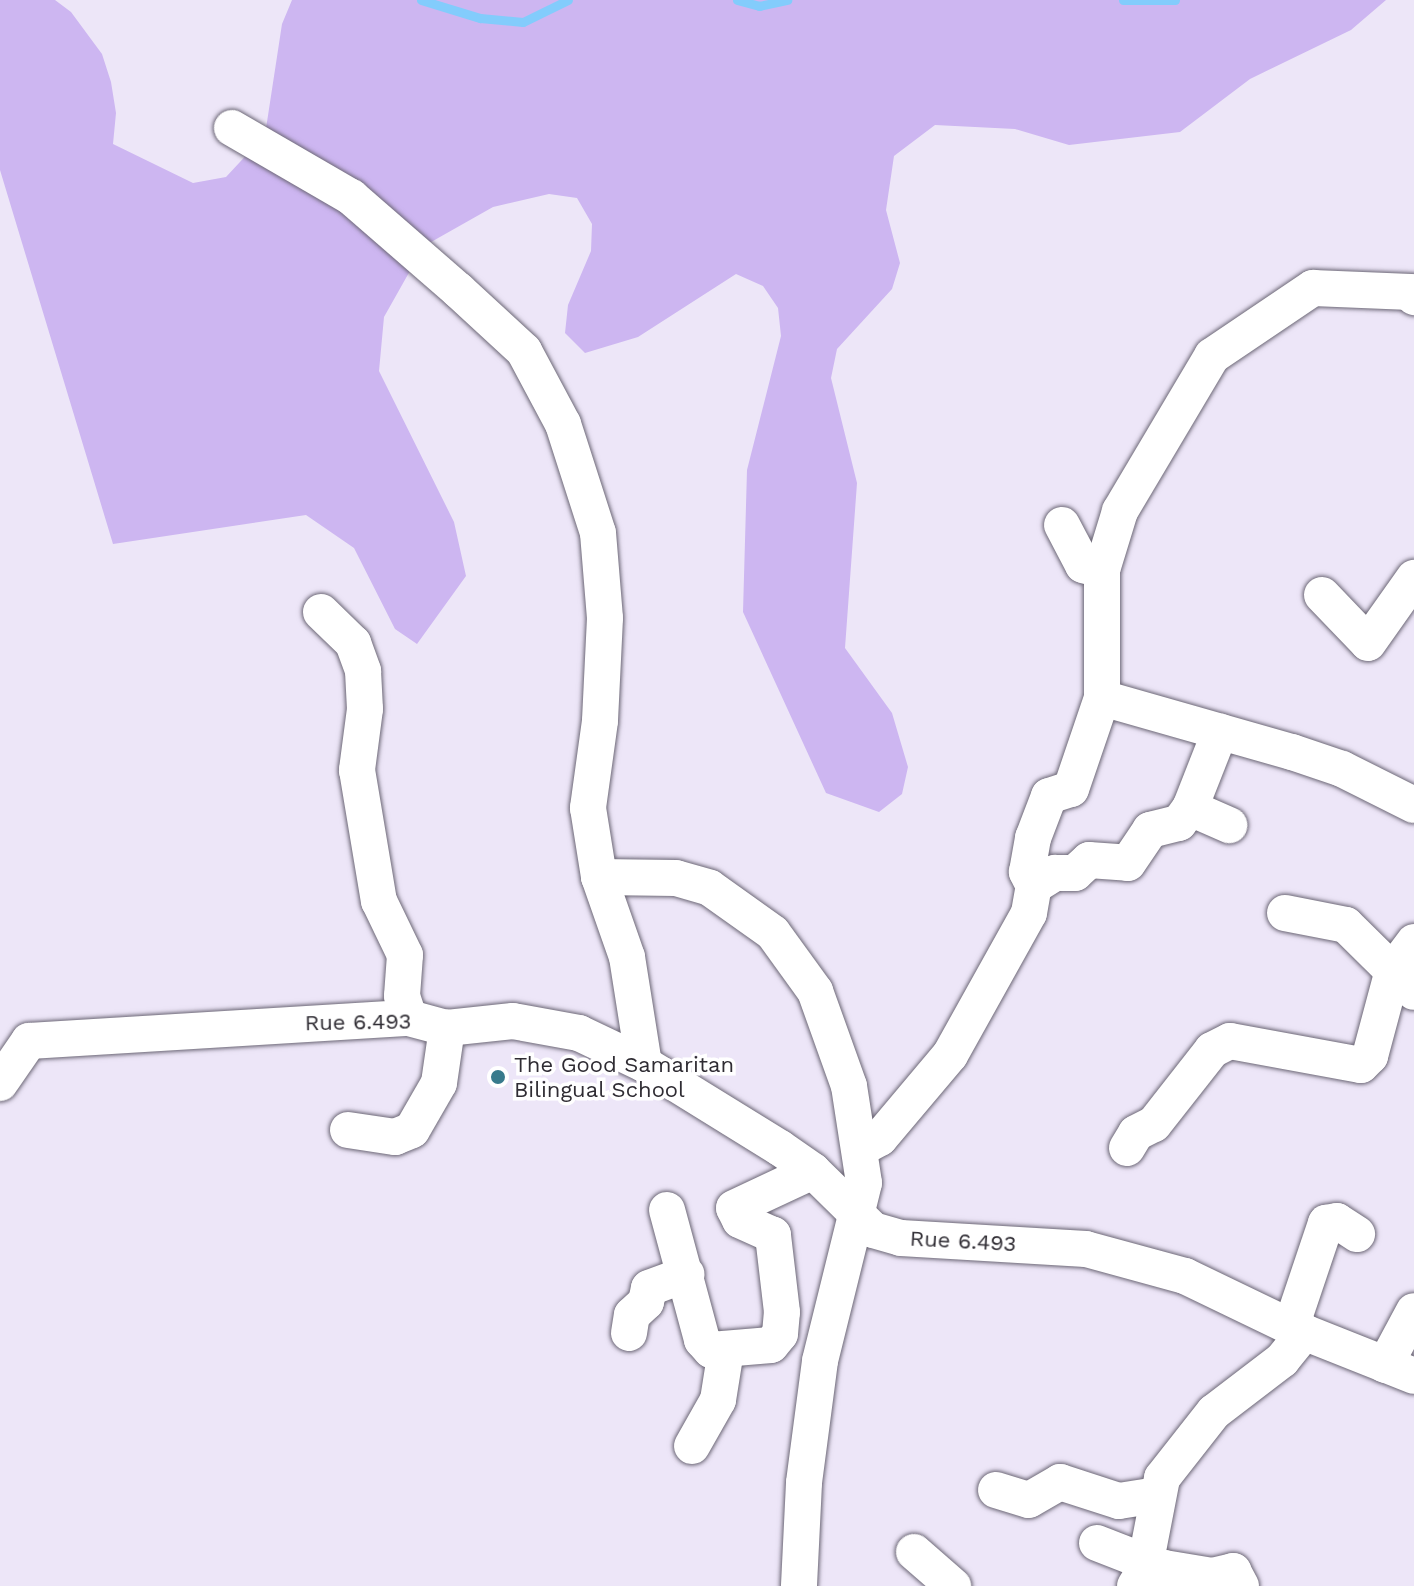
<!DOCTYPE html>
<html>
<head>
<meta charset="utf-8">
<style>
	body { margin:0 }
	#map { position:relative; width:1414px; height:1586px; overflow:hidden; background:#ede6f8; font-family:"Work Sans",sans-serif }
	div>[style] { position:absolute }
	.green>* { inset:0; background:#cdb6f1 }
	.stream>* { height:9px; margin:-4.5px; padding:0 4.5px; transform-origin:4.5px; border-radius:4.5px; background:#83ccfc }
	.roads { filter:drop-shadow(0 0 2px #6c6776) drop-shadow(0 0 2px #6c6776) }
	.street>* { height:36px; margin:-18px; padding:0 18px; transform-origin:18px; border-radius:18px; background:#fff }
	.dots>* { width:22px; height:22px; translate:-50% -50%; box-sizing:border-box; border:4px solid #fff; border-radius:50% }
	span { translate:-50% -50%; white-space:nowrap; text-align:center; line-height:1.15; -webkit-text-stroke:7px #fff; paint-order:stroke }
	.street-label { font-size:22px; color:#2f2c33 }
	.poi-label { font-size:22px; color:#2f2c33 }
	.left { translate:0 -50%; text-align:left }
</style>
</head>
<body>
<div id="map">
	<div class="green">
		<div style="clip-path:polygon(0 0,55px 0,71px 12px,102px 54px,111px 82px,116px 113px,113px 144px,193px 183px,226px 177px,265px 135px,282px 24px,292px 0,1386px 0,1351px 30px,1250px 79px,1180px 132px,1069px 145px,1015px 129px,935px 125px,894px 156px,886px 210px,900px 263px,892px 289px,837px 349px,831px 378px,857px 483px,845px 648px,892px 713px,908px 767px,902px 794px,879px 812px,826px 793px,743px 612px,747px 470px,781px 336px,778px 308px,763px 286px,736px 274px,638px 337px,585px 353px,565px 333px,568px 305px,591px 251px,592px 224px,577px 198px,549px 194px,493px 207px,424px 246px,384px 317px,379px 371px,454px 522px,466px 576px,417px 644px,395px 629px,354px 548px,306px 515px,113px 544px,0 170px)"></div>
	</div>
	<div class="stream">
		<div style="left:421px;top:0;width:62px;rotate:17deg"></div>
		<div style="left:480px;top:18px;width:43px;rotate:5.3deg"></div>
		<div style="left:523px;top:22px;width:50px;rotate:-26.1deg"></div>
		<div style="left:737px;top:0;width:23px;rotate:15deg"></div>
		<div style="left:759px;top:6px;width:29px;rotate:-12deg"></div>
		<div style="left:1123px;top:0;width:52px"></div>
	</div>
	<div class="roads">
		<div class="street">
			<div style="left:232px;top:128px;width:138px;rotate:30.1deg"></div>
			<div style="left:351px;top:197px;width:142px;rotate:41deg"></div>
			<div style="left:458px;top:290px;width:90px;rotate:42.7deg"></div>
			<div style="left:524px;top:351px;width:83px;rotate:61.9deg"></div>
			<div style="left:563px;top:424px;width:114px;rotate:72.2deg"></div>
			<div style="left:598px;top:533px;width:85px;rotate:85.3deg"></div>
			<div style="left:605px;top:618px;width:103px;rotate:92.8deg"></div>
			<div style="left:600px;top:721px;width:88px;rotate:97.9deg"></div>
			<div style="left:588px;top:808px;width:70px;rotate:80.9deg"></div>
			<div style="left:599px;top:877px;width:85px;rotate:70.7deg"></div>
			<div style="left:627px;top:957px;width:108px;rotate:81deg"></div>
			<div style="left:1062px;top:525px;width:45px;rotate:62.3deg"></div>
			<div style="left:1083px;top:565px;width:20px;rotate:15deg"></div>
			<div style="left:1322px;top:595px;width:66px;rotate:46.2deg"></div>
			<div style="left:1368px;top:643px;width:80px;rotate:-54.7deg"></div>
			<div style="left:321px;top:612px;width:45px;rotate:44.1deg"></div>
			<div style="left:353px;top:643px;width:30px;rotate:70deg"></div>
			<div style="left:363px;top:671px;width:38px;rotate:87deg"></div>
			<div style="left:365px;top:709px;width:62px;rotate:97.5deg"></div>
			<div style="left:357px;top:770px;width:133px;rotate:80.5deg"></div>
			<div style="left:379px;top:901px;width:60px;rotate:64.3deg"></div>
			<div style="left:405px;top:955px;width:41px;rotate:94.2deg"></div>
			<div style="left:402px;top:996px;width:23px;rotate:72deg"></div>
			<div style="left:1102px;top:698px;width:198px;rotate:15.9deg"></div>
			<div style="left:1292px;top:752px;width:53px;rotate:18.8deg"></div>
			<div style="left:1342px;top:769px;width:80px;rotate:26.6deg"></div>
			<div style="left:1190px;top:808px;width:43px;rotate:23.6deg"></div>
			<div style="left:599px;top:877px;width:77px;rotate:0.7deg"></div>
			<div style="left:676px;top:878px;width:35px;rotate:16deg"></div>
			<div style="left:710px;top:888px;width:77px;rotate:35.5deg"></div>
			<div style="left:773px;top:933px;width:72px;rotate:54.1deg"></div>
			<div style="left:815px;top:991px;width:101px;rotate:70.3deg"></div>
			<div style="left:849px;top:1086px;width:98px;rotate:81.2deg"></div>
			<div style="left:864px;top:1183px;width:183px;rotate:103.9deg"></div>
			<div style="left:820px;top:1361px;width:123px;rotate:97.5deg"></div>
			<div style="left:804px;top:1483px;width:103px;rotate:92.8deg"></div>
			<div style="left:1034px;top:886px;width:25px;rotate:-32deg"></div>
			<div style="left:1055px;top:873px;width:20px"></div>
			<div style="left:1075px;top:873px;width:19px;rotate:-43deg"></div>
			<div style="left:1089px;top:860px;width:39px;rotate:4deg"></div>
			<div style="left:1128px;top:863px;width:40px;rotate:-56deg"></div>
			<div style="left:1150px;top:830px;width:30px;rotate:-14deg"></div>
			<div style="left:1179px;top:823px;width:19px;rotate:-54deg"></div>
			<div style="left:1190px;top:808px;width:82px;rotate:-68.5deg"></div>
			<div style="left:1285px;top:913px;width:62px;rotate:11.1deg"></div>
			<div style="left:1346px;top:925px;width:95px;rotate:44.6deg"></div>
			<div style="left:0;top:1083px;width:51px;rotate:-55.4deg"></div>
			<div style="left:29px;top:1041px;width:381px;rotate:-3.5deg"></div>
			<div style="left:409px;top:1018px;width:39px;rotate:15deg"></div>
			<div style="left:447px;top:1028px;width:66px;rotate:-6.1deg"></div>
			<div style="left:513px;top:1021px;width:67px;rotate:10.3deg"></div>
			<div style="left:579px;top:1033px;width:72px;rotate:25.5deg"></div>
			<div style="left:644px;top:1064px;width:160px;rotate:31.7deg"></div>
			<div style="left:780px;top:1148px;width:40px;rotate:34.9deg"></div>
			<div style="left:813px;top:1171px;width:84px;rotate:44.5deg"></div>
			<div style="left:873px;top:1230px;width:29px;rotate:16deg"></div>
			<div style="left:901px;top:1238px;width:185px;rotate:3.4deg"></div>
			<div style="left:1086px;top:1249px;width:103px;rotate:15.3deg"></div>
			<div style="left:1185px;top:1276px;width:118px;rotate:25.7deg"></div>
			<div style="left:1291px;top:1327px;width:132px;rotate:21.7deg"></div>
			<div style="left:348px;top:1130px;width:48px;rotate:8.5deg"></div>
			<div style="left:395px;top:1137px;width:18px;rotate:-22deg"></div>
			<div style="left:412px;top:1130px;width:54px;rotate:-60.1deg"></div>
			<div style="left:439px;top:1083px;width:56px;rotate:-81.7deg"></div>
			<div style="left:863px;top:1147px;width:19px;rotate:-28deg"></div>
			<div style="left:880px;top:1138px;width:109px;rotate:-49.9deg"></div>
			<div style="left:950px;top:1055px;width:162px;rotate:-60.9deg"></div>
			<div style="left:1029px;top:913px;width:27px;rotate:-80deg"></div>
			<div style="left:1034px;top:886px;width:16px;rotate:-117deg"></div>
			<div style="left:1027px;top:872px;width:35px;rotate:-80deg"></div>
			<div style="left:1033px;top:838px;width:45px;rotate:-69.1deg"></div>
			<div style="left:1049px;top:796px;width:23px;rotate:-18deg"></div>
			<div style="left:1071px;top:789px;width:96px;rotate:-71.2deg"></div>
			<div style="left:1102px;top:698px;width:128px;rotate:-90deg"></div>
			<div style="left:1102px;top:570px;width:62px;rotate:-73deg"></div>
			<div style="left:1120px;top:511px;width:180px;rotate:-59.3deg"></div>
			<div style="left:1212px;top:356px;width:122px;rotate:-34deg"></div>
			<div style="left:1313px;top:288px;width:98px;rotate:2.3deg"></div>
			<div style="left:1411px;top:292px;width:6px;rotate:59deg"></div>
			<div style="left:1127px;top:1148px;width:17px;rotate:-59deg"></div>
			<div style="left:1136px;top:1133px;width:20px;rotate:-27deg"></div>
			<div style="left:1154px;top:1124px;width:94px;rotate:-51.9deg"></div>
			<div style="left:1212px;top:1050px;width:20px;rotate:-27deg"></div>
			<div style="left:1230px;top:1041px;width:133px;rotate:10.4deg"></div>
			<div style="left:1361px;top:1065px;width:13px;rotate:-45deg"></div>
			<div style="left:1370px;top:1056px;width:89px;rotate:-75deg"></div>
			<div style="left:1393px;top:970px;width:35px;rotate:-53deg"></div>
			<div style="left:667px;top:1210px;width:135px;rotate:74.9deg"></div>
			<div style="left:702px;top:1340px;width:13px;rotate:48deg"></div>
			<div style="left:711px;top:1350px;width:60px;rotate:-4.8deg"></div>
			<div style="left:771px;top:1345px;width:14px;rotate:-51deg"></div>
			<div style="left:780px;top:1334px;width:22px;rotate:-85deg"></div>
			<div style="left:782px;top:1312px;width:78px;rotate:-96.7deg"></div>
			<div style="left:773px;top:1235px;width:36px;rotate:-156deg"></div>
			<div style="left:740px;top:1220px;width:13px;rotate:-117deg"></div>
			<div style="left:734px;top:1208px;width:87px;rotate:-25.1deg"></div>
			<div style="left:1291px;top:1327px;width:110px;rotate:-71.4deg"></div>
			<div style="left:1326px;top:1223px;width:11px;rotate:-10deg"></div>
			<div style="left:1337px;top:1221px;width:24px;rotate:33deg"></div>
			<div style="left:629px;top:1333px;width:18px;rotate:-81deg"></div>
			<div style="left:632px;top:1315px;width:19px;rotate:-43deg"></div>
			<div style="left:646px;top:1302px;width:14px;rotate:-78deg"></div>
			<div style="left:649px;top:1288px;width:40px;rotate:-20.2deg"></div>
			<div style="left:1385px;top:1365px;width:61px;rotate:-61.8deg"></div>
			<div style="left:692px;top:1446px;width:53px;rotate:-60.5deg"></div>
			<div style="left:718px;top:1400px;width:51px;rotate:-80.9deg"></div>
			<div style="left:996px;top:1490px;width:34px;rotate:17deg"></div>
			<div style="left:1029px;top:1500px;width:36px;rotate:-30deg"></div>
			<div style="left:1060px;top:1482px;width:62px;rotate:17.9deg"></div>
			<div style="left:1119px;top:1501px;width:37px;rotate:-9deg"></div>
			<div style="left:1097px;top:1543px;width:53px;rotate:21.2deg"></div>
			<div style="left:914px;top:1552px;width:52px;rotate:41.1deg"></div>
			<div style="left:1144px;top:1571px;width:20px;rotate:-9deg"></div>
			<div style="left:1164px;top:1568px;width:49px;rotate:9.5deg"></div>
			<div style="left:1212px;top:1576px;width:22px;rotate:-13deg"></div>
			<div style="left:1233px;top:1571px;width:17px;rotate:62deg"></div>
			<div style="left:1135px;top:1586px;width:17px;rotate:-59deg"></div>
			<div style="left:1144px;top:1571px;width:95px;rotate:-79deg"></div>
			<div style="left:1162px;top:1478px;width:84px;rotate:-51.8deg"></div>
			<div style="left:1214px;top:1412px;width:86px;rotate:-37.4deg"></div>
			<div style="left:1282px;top:1360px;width:36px;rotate:-51deg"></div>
		</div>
	</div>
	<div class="dots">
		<div style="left:498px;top:1077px;background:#387a8c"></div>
	</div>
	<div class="street-label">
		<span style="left:358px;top:1022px;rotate:-1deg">Rue 6.493</span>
		<span style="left:963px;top:1241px;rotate:3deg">Rue 6.493</span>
	</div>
	<div class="poi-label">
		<span class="left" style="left:514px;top:1077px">The Good Samaritan<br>Bilingual School</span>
	</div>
</div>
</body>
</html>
